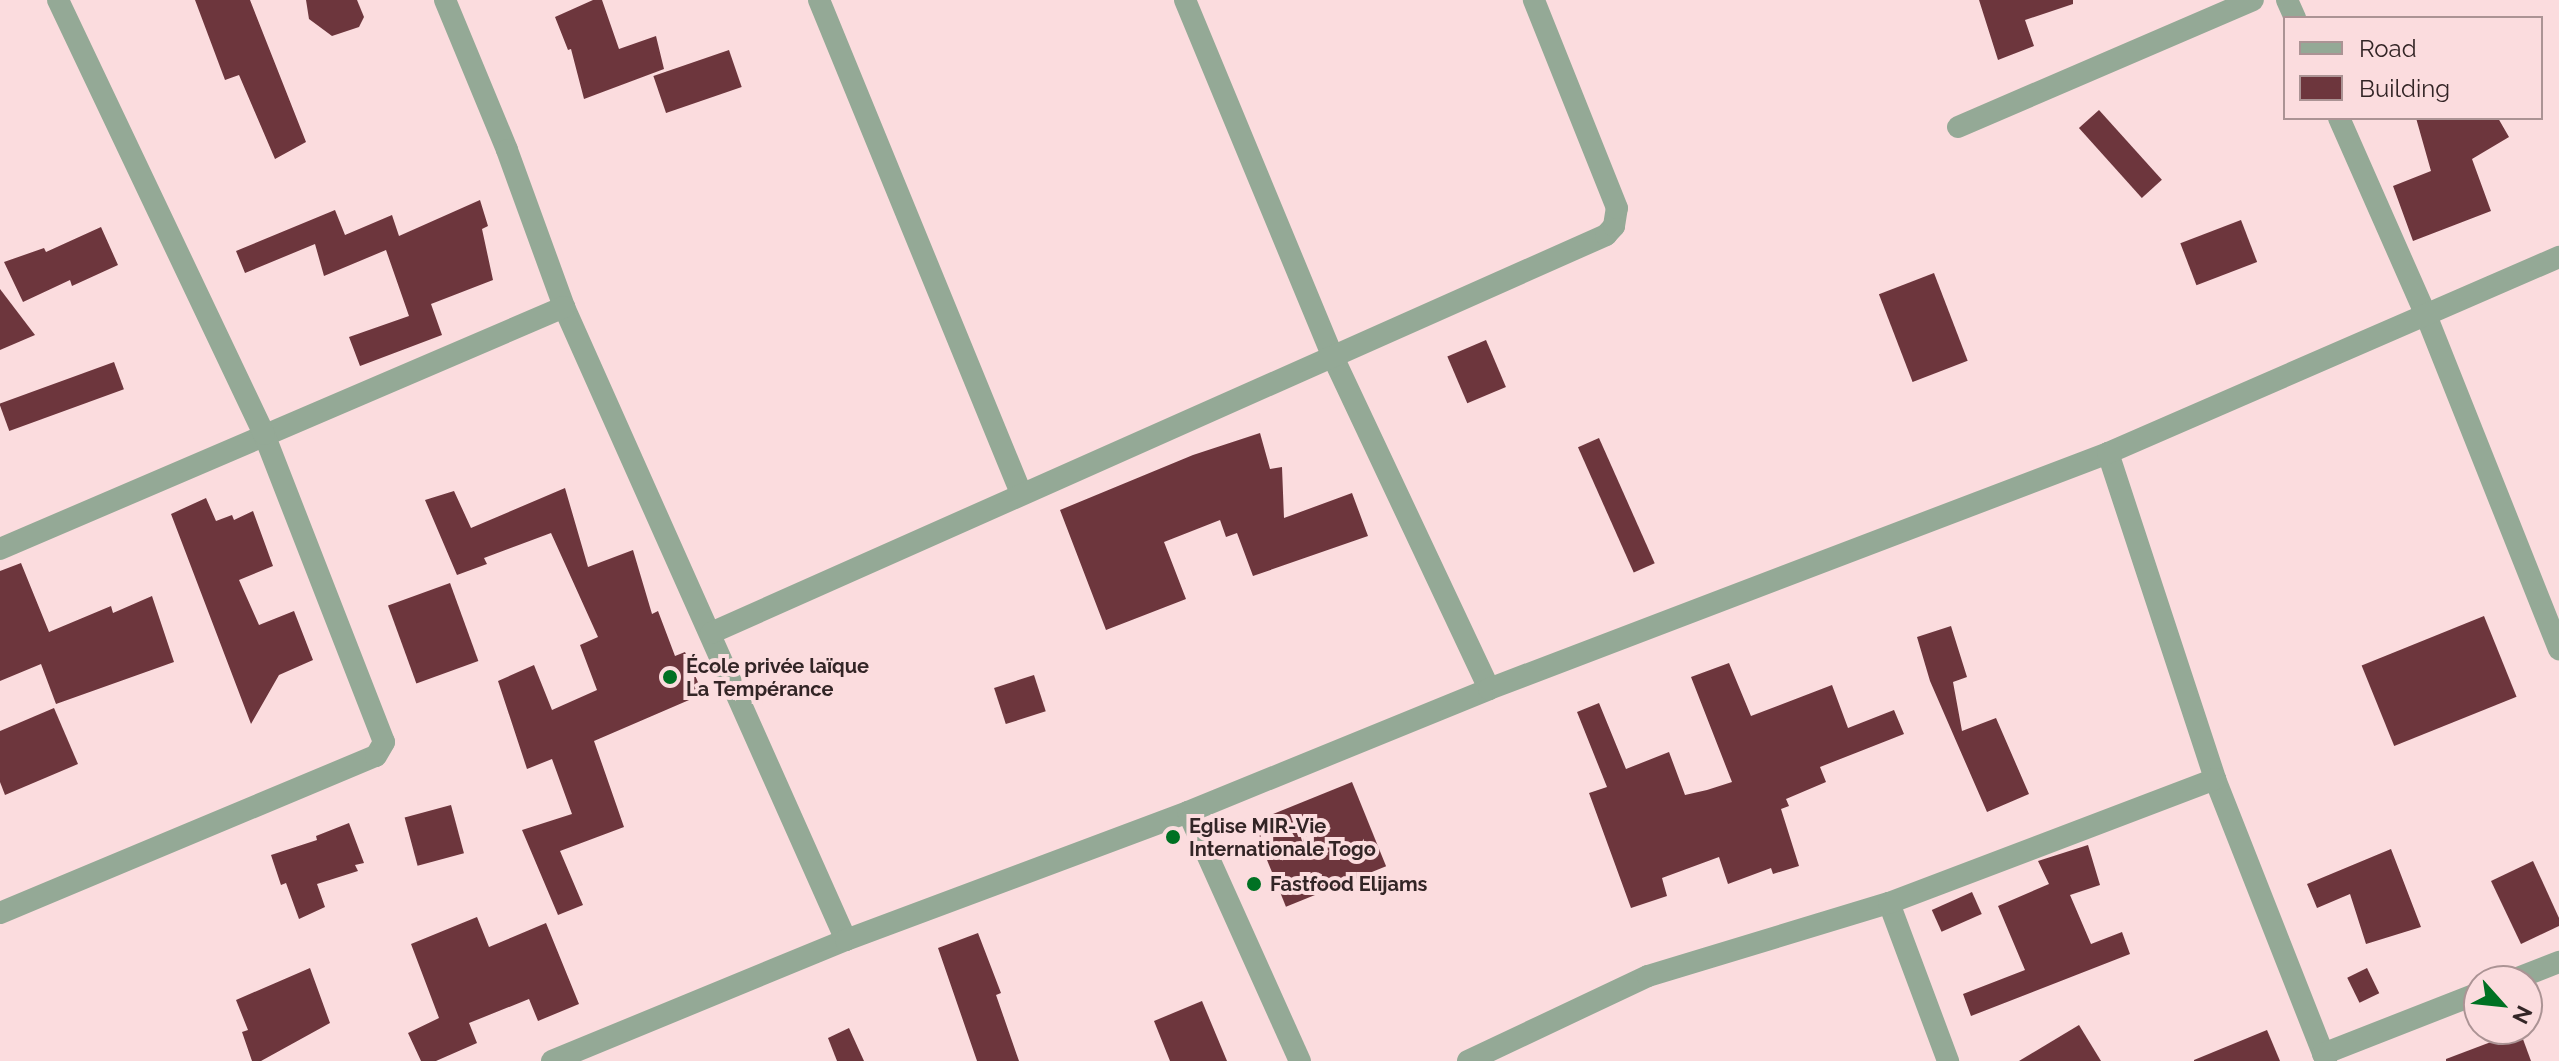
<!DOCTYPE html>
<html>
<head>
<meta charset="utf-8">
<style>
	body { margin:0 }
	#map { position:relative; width:2559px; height:1061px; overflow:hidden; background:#fbdcde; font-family:Raleway,sans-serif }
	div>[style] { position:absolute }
	.building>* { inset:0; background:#6d363d; transform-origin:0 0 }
	.minor>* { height:22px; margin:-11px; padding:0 11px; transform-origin:11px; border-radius:11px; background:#94a996 }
	.dots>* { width:22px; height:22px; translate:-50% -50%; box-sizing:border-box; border:4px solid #fbdcde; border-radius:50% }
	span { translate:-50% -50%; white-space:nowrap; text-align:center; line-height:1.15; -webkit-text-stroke:8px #fbdcde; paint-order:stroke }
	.poi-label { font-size:20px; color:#332526; font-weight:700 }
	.left { translate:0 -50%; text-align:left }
	.legend { position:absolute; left:2283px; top:16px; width:260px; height:104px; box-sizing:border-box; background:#fbdcde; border:2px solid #ab9394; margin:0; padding:10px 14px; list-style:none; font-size:24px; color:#332526 }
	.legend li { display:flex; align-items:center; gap:16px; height:40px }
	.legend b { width:40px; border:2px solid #ab9394 }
	.north { position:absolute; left:2463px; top:965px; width:80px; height:80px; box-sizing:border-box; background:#fbdcde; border:2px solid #ab9394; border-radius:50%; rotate:117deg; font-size:22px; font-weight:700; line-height:32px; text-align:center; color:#332526 }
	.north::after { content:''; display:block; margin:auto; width:28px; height:36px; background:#007123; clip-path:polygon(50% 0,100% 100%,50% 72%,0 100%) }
</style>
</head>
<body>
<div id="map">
	<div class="building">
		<div style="clip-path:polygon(195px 0,250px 0,306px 142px,275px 159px,239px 75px,225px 80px)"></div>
		<div style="clip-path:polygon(306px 0,357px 0,364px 17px,359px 27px,332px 36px,309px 19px)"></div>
		<div style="clip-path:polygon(593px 0,602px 0,619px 49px,656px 36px,664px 69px,584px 99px,571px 49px,568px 50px,555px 17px)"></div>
		<div style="clip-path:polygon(1979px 0,2073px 0,2073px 4px,2025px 20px,2034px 46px,1998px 60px)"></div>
		<div style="left:729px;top:50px;width:39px;height:80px;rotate:71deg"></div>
		<div style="left:2099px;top:110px;width:94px;height:27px;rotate:48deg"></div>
		<div style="clip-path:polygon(2416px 118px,2498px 118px,2509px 137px,2472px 159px,2491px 211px,2413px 241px,2393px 186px,2431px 171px)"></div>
		<div style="clip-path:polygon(480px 200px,488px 226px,482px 229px,493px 280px,431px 304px,442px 335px,360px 366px,349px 337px,409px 316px,386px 250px,324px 276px,315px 244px,245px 273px,236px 251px,335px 210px,345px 235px,392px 215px,399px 236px)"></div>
		<div style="left:2241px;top:220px;width:45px;height:65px;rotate:69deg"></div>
		<div style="clip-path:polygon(101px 227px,118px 265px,72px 286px,70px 280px,23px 302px,4px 262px,44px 248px,46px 252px)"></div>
		<div style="left:1934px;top:273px;width:94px;height:59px;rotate:69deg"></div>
		<div style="clip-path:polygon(0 289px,35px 335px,0 350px)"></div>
		<div style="left:1486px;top:340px;width:51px;height:42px;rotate:67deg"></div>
		<div style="left:114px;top:362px;width:29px;height:122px;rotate:70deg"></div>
		<div style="clip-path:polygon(1260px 433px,1270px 469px,1282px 467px,1284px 518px,1352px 493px,1368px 536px,1253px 576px,1237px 533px,1226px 537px,1220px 520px,1164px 542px,1186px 599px,1106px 630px,1060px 510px,1193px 455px)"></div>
		<div style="left:1599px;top:438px;width:137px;height:23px;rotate:66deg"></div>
		<div style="clip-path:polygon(565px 488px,588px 567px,633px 550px,652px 614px,658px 611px,675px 656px,685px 652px,703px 694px,594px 741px,624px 827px,560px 851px,583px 905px,558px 915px,522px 830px,572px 814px,552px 759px,527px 769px,498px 681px,534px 665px,552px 710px,597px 690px,580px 645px,598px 637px,551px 533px,484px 558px,487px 564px,457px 575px,425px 500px,454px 491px,471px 528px)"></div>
		<div style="clip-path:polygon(206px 498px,216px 521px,232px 515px,234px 520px,253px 511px,273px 566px,239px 580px,259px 625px,294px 611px,313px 660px,279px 675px,251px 724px,171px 514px)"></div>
		<div style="clip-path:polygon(21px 563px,49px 632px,111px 606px,113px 613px,152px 596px,174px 662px,56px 704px,41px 664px,0 681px,0 571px)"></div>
		<div style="left:450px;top:583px;width:83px;height:66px;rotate:70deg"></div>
		<div style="left:2484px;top:616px;width:87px;height:132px;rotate:68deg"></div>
		<div style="clip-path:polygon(1951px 626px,1967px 677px,1953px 682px,1962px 731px,1996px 718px,2029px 794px,1987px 812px,1953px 734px,1957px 733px,1953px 734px,1930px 681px,1917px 637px)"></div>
		<div style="clip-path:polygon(1729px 663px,1751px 716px,1832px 685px,1848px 728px,1894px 710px,1904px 734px,1820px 767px,1826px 782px,1786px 799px,1789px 806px,1781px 809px,1799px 866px,1773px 874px,1771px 868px,1728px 884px,1719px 857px,1662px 878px,1667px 896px,1631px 908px,1589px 793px,1607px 787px,1577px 712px,1599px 703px,1626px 769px,1669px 752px,1685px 795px,1707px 790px,1732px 782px,1691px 677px)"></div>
		<div style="left:1034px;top:675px;width:38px;height:42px;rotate:72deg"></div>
		<div style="clip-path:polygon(54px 708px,78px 764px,5px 795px,0 782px,0 731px)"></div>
		<div style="left:1352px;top:782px;width:91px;height:108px;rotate:68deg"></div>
		<div style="left:451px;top:805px;width:50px;height:48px;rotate:75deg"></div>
		<div style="clip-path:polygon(349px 823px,364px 863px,355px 865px,358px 871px,317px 884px,325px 907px,299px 919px,286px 883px,281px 885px,271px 855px,317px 840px,316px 836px)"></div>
		<div style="clip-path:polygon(2088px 845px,2100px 885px,2070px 895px,2091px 944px,2122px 932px,2130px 954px,1971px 1016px,1963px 994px,2025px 970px,1998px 906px,2049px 884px,2038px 861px)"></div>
		<div style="clip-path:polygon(2391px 849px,2421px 927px,2366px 944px,2350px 894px,2317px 908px,2307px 884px)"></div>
		<div style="clip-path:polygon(2533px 861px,2559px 918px,2559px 926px,2521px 944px,2491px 881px)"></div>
		<div style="left:1972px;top:892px;width:24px;height:44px;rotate:66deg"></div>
		<div style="clip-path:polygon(477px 917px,489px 947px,546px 923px,579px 1004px,538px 1021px,529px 999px,469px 1023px,477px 1043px,436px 1061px,421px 1061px,408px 1033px,439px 1018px,411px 944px)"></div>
		<div style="clip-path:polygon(978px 933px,1001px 993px,996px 995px,1019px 1061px,977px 1061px,938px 948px)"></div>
		<div style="clip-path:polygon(310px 968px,330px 1023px,261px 1061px,252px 1061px,242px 1032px,248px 1030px,236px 1000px)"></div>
		<div style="left:2367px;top:968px;width:28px;height:22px;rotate:64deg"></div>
		<div style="clip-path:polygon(1202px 1001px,1227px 1061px,1170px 1061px,1154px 1021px)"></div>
		<div style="clip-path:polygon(2079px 1025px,2101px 1061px,2019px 1061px)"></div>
		<div style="clip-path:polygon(849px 1028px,864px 1061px,837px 1061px,828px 1038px)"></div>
		<div style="clip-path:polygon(2267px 1030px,2280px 1061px,2194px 1061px,2194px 1060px)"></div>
		<div style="clip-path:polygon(2520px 1031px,2531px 1061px,2446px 1061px,2446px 1059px)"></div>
	</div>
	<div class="minor">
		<div style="left:445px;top:0;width:162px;rotate:67.5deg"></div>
		<div style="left:507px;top:150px;width:167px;rotate:70deg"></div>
		<div style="left:564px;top:307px;width:693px;rotate:65.99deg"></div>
		<div style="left:819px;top:0;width:533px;rotate:67.72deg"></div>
		<div style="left:1185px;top:0;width:386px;rotate:67.5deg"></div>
		<div style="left:1333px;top:357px;width:367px;rotate:64.8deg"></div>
		<div style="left:2287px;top:0;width:20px;rotate:66deg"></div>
		<div style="left:2339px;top:118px;width:215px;rotate:66.2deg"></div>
		<div style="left:2426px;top:315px;width:360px;rotate:68.3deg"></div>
		<div style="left:1958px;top:127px;width:321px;rotate:-23.3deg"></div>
		<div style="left:2108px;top:453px;width:343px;rotate:71.8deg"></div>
		<div style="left:2215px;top:779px;width:303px;rotate:68.5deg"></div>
		<div style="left:0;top:549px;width:614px;rotate:-23.22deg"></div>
		<div style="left:711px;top:633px;width:980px;rotate:-23.97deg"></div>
		<div style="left:1606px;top:235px;width:12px;rotate:-48deg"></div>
		<div style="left:1614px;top:226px;width:18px;rotate:-81deg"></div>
		<div style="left:1617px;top:208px;width:224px;rotate:-111.8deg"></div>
		<div style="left:1188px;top:812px;width:273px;rotate:65.8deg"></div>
		<div style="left:1889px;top:903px;width:169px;rotate:69.5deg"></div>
		<div style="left:0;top:913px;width:407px;rotate:-22.7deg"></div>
		<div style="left:376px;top:756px;width:16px;rotate:-60deg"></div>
		<div style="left:384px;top:742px;width:331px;rotate:-111.3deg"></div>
		<div style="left:264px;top:434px;width:480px;rotate:-115.4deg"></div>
		<div style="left:2510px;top:981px;width:53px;rotate:-21.2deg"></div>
		<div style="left:2323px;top:1054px;width:168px;rotate:-21.4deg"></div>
		<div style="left:552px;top:1061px;width:318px;rotate:-22.4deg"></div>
		<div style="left:846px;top:940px;width:365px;rotate:-20.5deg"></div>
		<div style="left:1188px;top:812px;width:325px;rotate:-22.2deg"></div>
		<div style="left:1489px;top:689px;width:662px;rotate:-20.87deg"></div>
		<div style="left:2108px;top:453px;width:492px;rotate:-23.5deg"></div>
		<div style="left:1468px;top:1061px;width:199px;rotate:-25.3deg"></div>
		<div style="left:1648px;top:976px;width:252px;rotate:-16.9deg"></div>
		<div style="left:1889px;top:903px;width:349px;rotate:-20.8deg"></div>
	</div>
	<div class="dots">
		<div style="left:670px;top:677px;background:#007123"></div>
		<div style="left:1173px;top:837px;background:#007123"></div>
		<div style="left:1254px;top:884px;background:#007123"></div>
	</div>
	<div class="poi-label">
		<span class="left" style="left:686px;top:678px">École privée laïque<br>La Tempérance</span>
		<span class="left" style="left:1189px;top:838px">Eglise MIR-Vie<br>Internationale Togo</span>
		<span class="left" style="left:1270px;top:884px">Fastfood Elijams</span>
	</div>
	<ul class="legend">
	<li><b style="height:10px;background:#94a996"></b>Road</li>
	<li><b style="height:22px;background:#6d363d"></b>Building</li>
	</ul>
	<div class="north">N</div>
</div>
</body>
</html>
